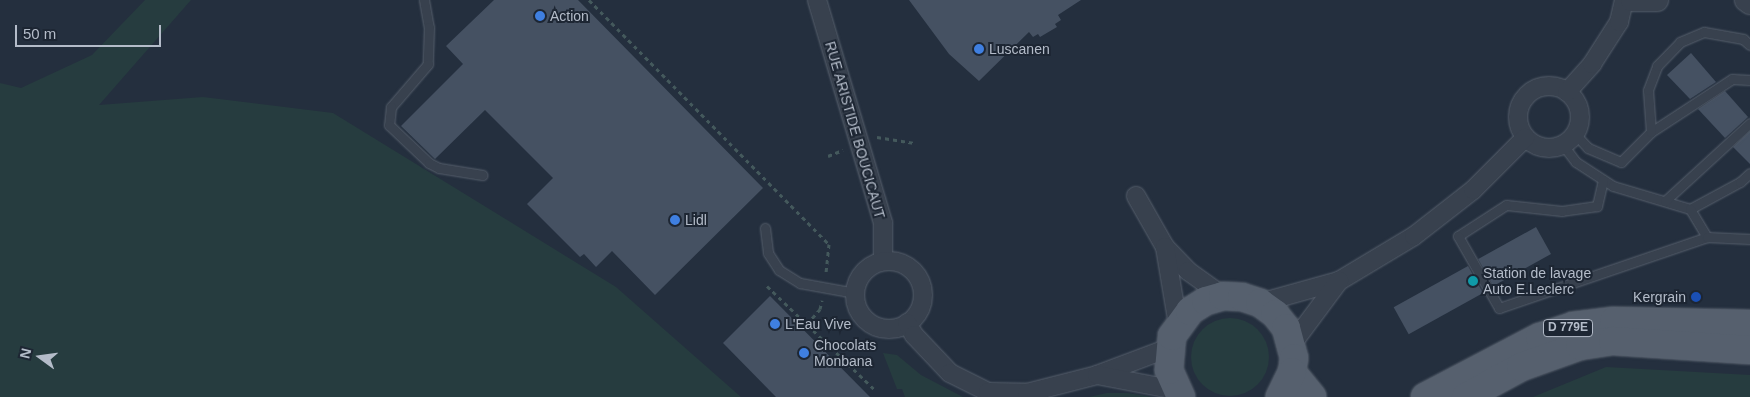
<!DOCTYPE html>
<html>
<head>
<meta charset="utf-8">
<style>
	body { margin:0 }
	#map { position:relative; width:1750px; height:397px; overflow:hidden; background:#242f3e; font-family:Arial,sans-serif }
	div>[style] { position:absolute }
	.green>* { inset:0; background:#263c3f }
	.round { border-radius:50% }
	.building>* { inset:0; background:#455162; transform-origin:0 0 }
	.path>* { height:3px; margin-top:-1.5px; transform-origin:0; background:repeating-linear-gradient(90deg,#44595c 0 4px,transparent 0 8px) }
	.roads { filter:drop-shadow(0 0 1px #565f6c) drop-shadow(0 0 1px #565f6c) }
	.service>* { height:9px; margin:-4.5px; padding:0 4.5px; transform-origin:4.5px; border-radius:4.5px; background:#38414e }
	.minor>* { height:18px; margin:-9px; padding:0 9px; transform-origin:9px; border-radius:9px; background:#38414e }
	.minor>.ring { margin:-9px; padding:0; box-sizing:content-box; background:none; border:18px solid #38414e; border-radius:50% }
	.tertiary>* { height:22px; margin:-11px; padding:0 11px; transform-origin:11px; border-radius:11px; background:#38414e }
	.primary>* { height:28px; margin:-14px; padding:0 14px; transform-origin:14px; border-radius:14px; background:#56606e }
	.dots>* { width:14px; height:14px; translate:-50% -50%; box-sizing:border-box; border:2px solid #1d2633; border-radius:50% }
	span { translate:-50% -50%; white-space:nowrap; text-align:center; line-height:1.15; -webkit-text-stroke:4px #1d2633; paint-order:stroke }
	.shield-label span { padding:1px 4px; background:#1d2633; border:1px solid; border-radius:4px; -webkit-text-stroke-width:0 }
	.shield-label { font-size:12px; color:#b4bcc9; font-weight:700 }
	.poi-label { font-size:14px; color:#b4bcc9 }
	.left { translate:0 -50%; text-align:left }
	.right { translate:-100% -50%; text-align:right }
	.street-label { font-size:14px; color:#b4bcc9 }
	.north { position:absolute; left:15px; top:332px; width:50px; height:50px; -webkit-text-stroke:4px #1d2633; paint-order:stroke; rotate:284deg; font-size:14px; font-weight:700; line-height:20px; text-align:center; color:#b4bcc9 }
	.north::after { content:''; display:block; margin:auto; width:18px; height:22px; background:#b4bcc9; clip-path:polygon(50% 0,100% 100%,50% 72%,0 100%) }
	.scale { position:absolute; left:15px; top:25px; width:146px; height:22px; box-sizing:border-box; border:2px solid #b4bcc9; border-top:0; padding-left:6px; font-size:15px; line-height:18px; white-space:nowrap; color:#b4bcc9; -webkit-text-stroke:4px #1d2633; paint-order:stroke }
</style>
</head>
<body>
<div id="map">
	<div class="green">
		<div style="clip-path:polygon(145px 0,191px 0,99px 105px,203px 97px,333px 113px,616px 287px,741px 397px,0 397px,0 83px,21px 88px,92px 55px)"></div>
		<div class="round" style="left:1191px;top:318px;width:78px;height:78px"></div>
		<div style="clip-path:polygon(883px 353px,897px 355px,921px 375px,963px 397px,905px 397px,902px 389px,897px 389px)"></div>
		<div style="clip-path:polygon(1606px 367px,1750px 375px,1750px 397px,1533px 397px)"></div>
		<div style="clip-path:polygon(1107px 393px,1127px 393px,1153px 397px,1089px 397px)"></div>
	</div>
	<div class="building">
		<div style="clip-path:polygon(494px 0,578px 0,763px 188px,655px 295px,612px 251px,596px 267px,584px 254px,580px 257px,527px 204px,553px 178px,485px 110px,435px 159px,401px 126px,463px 64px,446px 46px)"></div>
		<div style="clip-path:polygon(909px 0,1081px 0,1058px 15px,1061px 20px,1055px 24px,1057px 27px,1040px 37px,1038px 34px,1033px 37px,1029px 32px,979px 81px,949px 54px)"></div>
		<div style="clip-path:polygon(1691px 53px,1716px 82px,1690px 99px,1667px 75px)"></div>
		<div style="clip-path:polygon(1725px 91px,1748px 117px,1725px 138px,1698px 109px)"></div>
		<div style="clip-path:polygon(1750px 131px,1750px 164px,1733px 147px)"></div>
		<div style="left:1536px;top:227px;width:31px;height:66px;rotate:61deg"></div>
		<div style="left:1468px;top:266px;width:31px;height:85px;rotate:61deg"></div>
		<div style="clip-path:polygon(770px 296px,870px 397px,776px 397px,723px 343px)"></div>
	</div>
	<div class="path">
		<div style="left:589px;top:0;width:342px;rotate:45.5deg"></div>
		<div style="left:829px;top:244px;width:30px;rotate:96deg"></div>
		<div style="left:877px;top:137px;width:38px;rotate:9deg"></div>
		<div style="left:828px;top:156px;width:16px;rotate:-22deg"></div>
		<div style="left:767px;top:286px;width:150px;rotate:43.9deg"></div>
		<div style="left:807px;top:324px;width:20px;rotate:-49deg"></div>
		<div style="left:820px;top:309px;width:9px;rotate:-77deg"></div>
	</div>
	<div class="roads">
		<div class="service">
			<div style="left:424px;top:0;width:27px;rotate:80deg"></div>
			<div style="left:429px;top:27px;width:37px;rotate:92deg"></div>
			<div style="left:428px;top:64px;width:57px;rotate:130.7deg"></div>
			<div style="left:391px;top:107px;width:18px;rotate:96deg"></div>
			<div style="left:389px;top:125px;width:55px;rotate:43.5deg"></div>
			<div style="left:429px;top:163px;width:11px;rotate:27deg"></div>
			<div style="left:439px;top:168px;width:44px;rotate:9.2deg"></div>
			<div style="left:1651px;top:132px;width:97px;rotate:-33.2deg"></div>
			<div style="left:1732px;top:79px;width:18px;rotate:3deg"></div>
			<div style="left:1575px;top:134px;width:19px;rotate:47deg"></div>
			<div style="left:1588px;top:148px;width:36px;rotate:23deg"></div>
			<div style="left:1621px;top:162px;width:42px;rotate:-45deg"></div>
			<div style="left:1651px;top:132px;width:42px;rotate:-94.1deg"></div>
			<div style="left:1648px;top:90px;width:26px;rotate:-69deg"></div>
			<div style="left:1657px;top:66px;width:33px;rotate:-46deg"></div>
			<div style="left:1680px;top:42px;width:26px;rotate:-23deg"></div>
			<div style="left:1704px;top:32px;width:40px;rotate:10deg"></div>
			<div style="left:1743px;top:39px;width:9px;rotate:41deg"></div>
			<div style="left:1563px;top:145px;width:21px;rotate:53deg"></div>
			<div style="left:1576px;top:162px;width:44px;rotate:33deg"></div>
			<div style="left:1613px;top:186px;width:80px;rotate:16.6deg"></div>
			<div style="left:1690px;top:209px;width:57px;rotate:-28.4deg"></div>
			<div style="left:1740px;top:182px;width:13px;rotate:-42deg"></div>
			<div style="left:1603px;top:180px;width:27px;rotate:103deg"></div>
			<div style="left:1597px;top:206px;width:35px;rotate:172deg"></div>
			<div style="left:1562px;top:211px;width:56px;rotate:-173.9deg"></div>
			<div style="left:1506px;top:205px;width:57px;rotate:147.1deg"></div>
			<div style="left:1458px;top:236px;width:83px;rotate:60.3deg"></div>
			<div style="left:1499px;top:308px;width:220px;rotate:-18.8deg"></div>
			<div style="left:1665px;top:201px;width:115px;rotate:-42.5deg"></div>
			<div style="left:1690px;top:209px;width:33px;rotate:59deg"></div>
			<div style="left:1707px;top:237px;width:43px;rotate:2.7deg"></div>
			<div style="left:765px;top:228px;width:25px;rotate:83deg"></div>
			<div style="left:768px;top:253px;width:20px;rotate:57deg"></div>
			<div style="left:779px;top:270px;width:25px;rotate:32deg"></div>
			<div style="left:800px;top:283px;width:56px;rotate:10.3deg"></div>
		</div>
		<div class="minor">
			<div style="left:817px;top:0;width:233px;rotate:73.5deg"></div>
			<div style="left:883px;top:223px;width:38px;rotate:90deg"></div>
			<div class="ring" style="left:1518px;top:86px;width:44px;height:44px"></div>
			<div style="left:1567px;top:92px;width:38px;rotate:-48deg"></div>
			<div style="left:1592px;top:64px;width:50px;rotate:-57.3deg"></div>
			<div style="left:1619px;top:22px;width:23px;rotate:-77deg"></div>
			<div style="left:1136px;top:196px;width:59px;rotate:60.4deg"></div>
			<div style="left:1165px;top:247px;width:33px;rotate:46deg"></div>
			<div style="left:1188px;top:271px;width:43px;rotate:35.5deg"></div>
			<div style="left:1165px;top:247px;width:79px;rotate:80.5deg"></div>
			<div class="ring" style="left:855px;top:261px;width:50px;height:50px"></div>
			<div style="left:1260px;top:303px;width:82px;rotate:-15.6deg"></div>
			<div style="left:1339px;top:281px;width:87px;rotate:-31deg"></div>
			<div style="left:1414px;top:236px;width:75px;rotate:-37.9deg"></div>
			<div style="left:1473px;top:190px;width:74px;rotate:-45deg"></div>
			<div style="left:907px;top:323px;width:14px;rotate:60deg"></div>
			<div style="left:914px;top:335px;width:52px;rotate:46.5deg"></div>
			<div style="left:950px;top:373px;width:42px;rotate:26.6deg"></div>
			<div style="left:988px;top:392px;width:39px;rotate:1deg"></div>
			<div style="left:1027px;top:393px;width:72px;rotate:-14.4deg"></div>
			<div style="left:1097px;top:375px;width:77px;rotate:-20.6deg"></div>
			<div style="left:1292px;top:344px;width:79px;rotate:-53.3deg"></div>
			<div style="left:1097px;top:375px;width:80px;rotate:10.8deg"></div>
		</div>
		<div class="tertiary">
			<div style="left:1632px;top:0;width:25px"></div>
			<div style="left:1746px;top:0;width:5px;rotate:37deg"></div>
		</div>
		<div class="primary">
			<div style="left:1292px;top:372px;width:32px;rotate:51deg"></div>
			<div style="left:1181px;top:397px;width:30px;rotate:-114deg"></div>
			<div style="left:1169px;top:370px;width:34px;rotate:-85deg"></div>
			<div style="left:1172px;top:336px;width:31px;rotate:-54deg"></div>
			<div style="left:1190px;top:311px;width:19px;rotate:-32deg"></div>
			<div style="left:1206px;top:301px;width:18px;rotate:-16deg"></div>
			<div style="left:1223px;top:296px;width:19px;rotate:3deg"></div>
			<div style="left:1242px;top:297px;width:19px;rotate:18deg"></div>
			<div style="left:1260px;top:303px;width:19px;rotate:36deg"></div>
			<div style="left:1275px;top:314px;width:18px;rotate:52deg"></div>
			<div style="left:1286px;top:328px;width:31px;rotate:75deg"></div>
			<div style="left:1294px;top:358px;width:14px;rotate:98deg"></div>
			<div style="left:1292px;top:372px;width:28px;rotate:116deg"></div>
			<div style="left:1425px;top:397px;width:130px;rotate:-27.6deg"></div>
			<div style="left:1540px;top:337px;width:35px;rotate:-18deg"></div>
			<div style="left:1573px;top:326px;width:41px;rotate:-7deg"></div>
			<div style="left:1614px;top:321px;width:136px;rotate:1.3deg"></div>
			<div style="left:1466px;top:397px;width:63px;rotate:-28.6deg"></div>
			<div style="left:1521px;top:367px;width:63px;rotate:-19.6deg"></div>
			<div style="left:1580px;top:346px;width:33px;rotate:-9deg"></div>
			<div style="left:1613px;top:341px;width:137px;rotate:3.8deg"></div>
		</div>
	</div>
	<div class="dots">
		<div style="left:540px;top:16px;background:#3f7fe0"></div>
		<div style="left:979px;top:49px;background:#3f7fe0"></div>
		<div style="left:675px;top:220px;background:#3f7fe0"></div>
		<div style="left:1473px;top:281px;background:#0f9aa8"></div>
		<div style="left:1696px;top:297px;background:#1a4fb4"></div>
		<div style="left:775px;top:324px;background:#3f7fe0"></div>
		<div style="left:804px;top:353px;background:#3f7fe0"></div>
	</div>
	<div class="shield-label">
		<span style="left:1568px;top:328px">D 779E</span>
	</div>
	<div class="poi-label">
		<span class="left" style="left:550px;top:16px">Action</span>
		<span class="left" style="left:989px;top:49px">Luscanen</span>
		<span class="left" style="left:685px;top:220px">Lidl</span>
		<span class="left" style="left:1483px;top:281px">Station de lavage<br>Auto E.Leclerc</span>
		<span class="right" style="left:1686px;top:297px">Kergrain</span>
		<span class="left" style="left:785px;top:324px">L'Eau Vive</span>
		<span class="left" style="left:814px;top:353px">Chocolats<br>Monbana</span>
	</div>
	<div class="street-label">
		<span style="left:855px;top:130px;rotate:74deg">RUE ARISTIDE BOUCICAUT</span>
	</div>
	<div class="north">N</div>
	<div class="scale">50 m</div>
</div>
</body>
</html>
